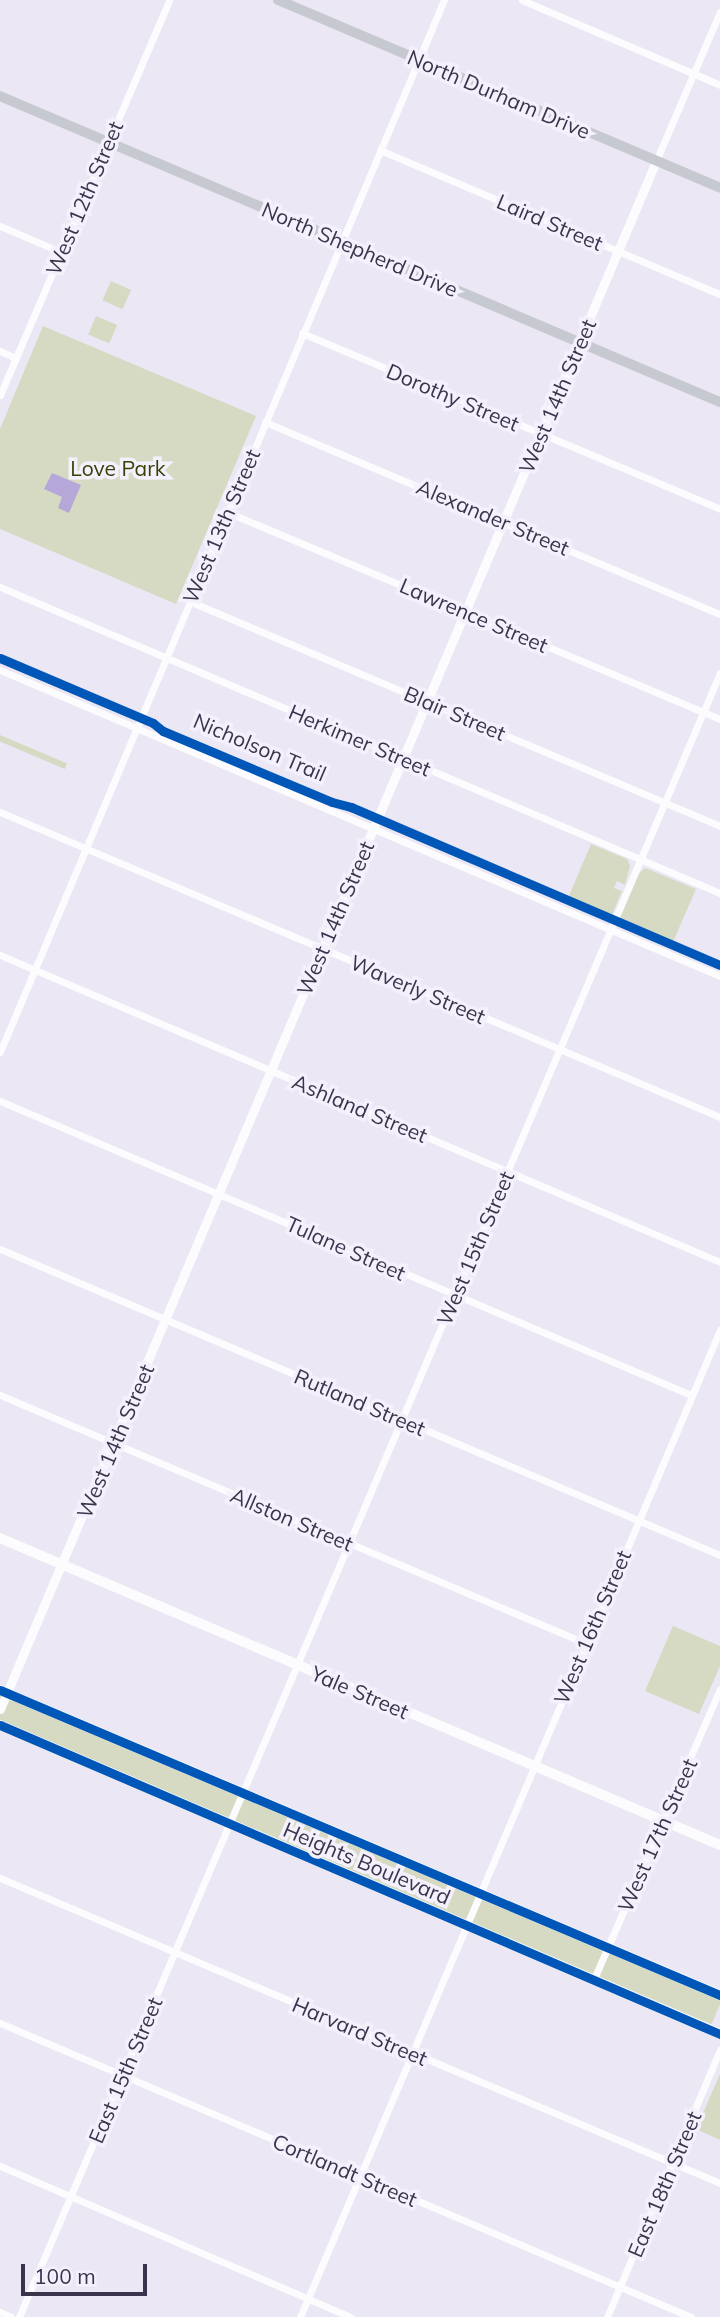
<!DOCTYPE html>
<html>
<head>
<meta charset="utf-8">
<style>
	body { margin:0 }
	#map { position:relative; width:720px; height:2317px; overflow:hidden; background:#ebe7f4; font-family:Mulish,sans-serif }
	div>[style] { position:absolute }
	.green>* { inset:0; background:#d6dac3; transform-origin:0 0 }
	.water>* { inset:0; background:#b6a7d9 }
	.minor>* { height:7px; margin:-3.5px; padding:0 3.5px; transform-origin:3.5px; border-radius:3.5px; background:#fcfbfd }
	.tertiary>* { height:9px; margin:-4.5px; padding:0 4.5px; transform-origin:4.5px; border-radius:4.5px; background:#fcfbfd }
	.secondary>* { height:10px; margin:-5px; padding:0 5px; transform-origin:5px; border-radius:5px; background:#fcfbfd }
	.primary>* { height:10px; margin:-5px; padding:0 5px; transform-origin:5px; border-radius:5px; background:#c7c9d0 }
	.cycleway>* { height:9px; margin:-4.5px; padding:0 4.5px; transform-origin:4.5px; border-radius:4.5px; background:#0057b8 }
	span { translate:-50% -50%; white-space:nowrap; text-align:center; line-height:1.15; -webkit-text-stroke:7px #f4f1fd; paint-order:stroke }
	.street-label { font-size:21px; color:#3b344c }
	.park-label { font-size:21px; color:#384007 }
	.scale { position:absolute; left:21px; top:2264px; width:126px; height:32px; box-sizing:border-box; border:4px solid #3b344c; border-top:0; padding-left:9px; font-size:21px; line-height:24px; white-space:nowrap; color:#3b344c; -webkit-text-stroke:5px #f4f1fd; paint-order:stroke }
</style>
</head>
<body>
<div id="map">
	<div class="green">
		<div style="left:111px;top:281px;width:22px;height:21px;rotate:24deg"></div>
		<div style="left:96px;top:316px;width:23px;height:20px;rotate:23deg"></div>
		<div style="clip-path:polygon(43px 326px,256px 416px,176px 604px,0 529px,0 429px)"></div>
		<div style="left:0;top:735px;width:73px;height:6px;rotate:23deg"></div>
		<div style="clip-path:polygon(591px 844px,627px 859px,630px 866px,625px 885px,617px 881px,614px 888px,622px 891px,611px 917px,568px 898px)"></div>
		<div style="clip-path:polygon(645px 868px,696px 889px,673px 942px,619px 919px,639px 874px)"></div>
		<div style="clip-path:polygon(673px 1626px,720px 1646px,720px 1666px,699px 1714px,645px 1691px)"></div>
		<div style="left:0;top:1694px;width:784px;height:26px;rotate:23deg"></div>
		<div style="clip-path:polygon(720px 2074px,720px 2140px,696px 2129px)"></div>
	</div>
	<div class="water">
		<div style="clip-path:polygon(52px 473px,81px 485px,69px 513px,58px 508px,62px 497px,44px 489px)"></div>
	</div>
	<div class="minor">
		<div style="left:522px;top:0;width:215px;rotate:23.2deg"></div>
		<div style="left:380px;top:150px;width:369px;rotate:23deg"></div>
		<div style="left:656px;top:161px;width:162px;rotate:-66.8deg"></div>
		<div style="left:0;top:226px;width:66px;rotate:23.1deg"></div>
		<div style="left:302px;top:333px;width:454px;rotate:22.8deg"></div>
		<div style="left:0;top:351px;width:17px;rotate:24deg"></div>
		<div style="left:0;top:395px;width:430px;rotate:-66.8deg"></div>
		<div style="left:265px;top:422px;width:494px;rotate:22.9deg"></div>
		<div style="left:227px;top:512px;width:535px;rotate:22.78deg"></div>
		<div style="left:0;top:587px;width:782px;rotate:23.03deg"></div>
		<div style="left:189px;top:601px;width:577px;rotate:22.96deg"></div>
		<div style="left:0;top:670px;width:782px;rotate:23.03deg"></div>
		<div style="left:0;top:812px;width:782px;rotate:22.96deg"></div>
		<div style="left:0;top:955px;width:783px;rotate:23.09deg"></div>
		<div style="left:0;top:1052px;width:1142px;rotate:-67.12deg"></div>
		<div style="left:0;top:1101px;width:751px;rotate:23.05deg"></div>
		<div style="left:0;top:1249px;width:782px;rotate:23.03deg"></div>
		<div style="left:0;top:1395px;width:635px;rotate:22.97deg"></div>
		<div style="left:0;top:1878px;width:782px;rotate:22.96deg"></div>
		<div style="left:593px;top:1981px;width:318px;rotate:-66.5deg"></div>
		<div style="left:0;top:2023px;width:751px;rotate:23.05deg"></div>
		<div style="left:0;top:2166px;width:382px;rotate:23.3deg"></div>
		<div style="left:0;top:2312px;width:12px;rotate:24deg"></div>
		<div style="left:19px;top:2317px;width:1787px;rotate:-66.91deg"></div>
		<div style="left:300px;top:2317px;width:1073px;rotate:-66.95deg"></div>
		<div style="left:607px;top:2317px;width:290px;rotate:-67.1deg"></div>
	</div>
	<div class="tertiary">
		<div style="left:0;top:1709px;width:1681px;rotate:-67.03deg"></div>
	</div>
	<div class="secondary">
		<div style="left:0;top:1538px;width:783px;rotate:23.09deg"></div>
		<div style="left:0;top:1690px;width:782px;rotate:22.96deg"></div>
		<div style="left:0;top:1725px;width:784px;rotate:23.23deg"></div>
	</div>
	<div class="primary">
		<div style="left:278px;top:0;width:480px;rotate:23deg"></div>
		<div style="left:0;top:96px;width:782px;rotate:23.03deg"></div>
	</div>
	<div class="cycleway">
		<div style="left:0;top:658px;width:166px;rotate:23deg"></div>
		<div style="left:153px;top:723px;width:13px;rotate:39deg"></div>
		<div style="left:163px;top:731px;width:183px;rotate:22.8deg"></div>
		<div style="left:332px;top:802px;width:20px;rotate:15deg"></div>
		<div style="left:351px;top:807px;width:401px;rotate:23.2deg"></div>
		<div style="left:0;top:1690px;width:782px;rotate:22.96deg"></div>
		<div style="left:0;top:1725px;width:784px;rotate:23.23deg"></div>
	</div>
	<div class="street-label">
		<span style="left:499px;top:94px;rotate:23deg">North Durham Drive</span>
		<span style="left:84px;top:198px;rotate:-67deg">West 12th Street</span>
		<span style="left:550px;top:222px;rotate:23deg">Laird Street</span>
		<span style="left:360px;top:249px;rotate:23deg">North Shepherd Drive</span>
		<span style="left:557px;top:396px;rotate:-67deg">West 14th Street</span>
		<span style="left:453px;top:397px;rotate:23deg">Dorothy Street</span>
		<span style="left:493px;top:517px;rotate:23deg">Alexander Street</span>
		<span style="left:221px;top:526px;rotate:-67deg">West 13th Street</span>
		<span style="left:474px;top:615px;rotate:23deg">Lawrence Street</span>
		<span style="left:455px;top:713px;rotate:23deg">Blair Street</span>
		<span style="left:360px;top:740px;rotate:23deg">Herkimer Street</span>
		<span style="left:260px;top:747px;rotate:23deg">Nicholson Trail</span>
		<span style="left:335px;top:918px;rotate:-67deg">West 14th Street</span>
		<span style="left:418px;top:989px;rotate:23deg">Waverly Street</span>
		<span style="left:360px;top:1108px;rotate:23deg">Ashland Street</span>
		<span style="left:346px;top:1248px;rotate:24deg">Tulane Street</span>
		<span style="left:475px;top:1248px;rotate:-67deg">West 15th Street</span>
		<span style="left:360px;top:1402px;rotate:23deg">Rutland Street</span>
		<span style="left:115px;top:1441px;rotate:-67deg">West 14th Street</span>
		<span style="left:292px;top:1519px;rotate:23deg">Allston Street</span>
		<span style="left:592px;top:1627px;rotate:-67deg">West 16th Street</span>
		<span style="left:360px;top:1692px;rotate:23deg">Yale Street</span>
		<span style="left:657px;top:1835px;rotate:-66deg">West 17th Street</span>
		<span style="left:367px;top:1863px;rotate:23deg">Heights Boulevard</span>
		<span style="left:360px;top:2031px;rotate:23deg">Harvard Street</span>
		<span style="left:125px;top:2070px;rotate:-67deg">East 15th Street</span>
		<span style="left:345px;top:2170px;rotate:23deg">Cortlandt Street</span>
		<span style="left:664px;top:2184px;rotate:-67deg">East 18th Street</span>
	</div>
	<div class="park-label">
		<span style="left:118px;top:468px">Love Park</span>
	</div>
	<div class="scale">100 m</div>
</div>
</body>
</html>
